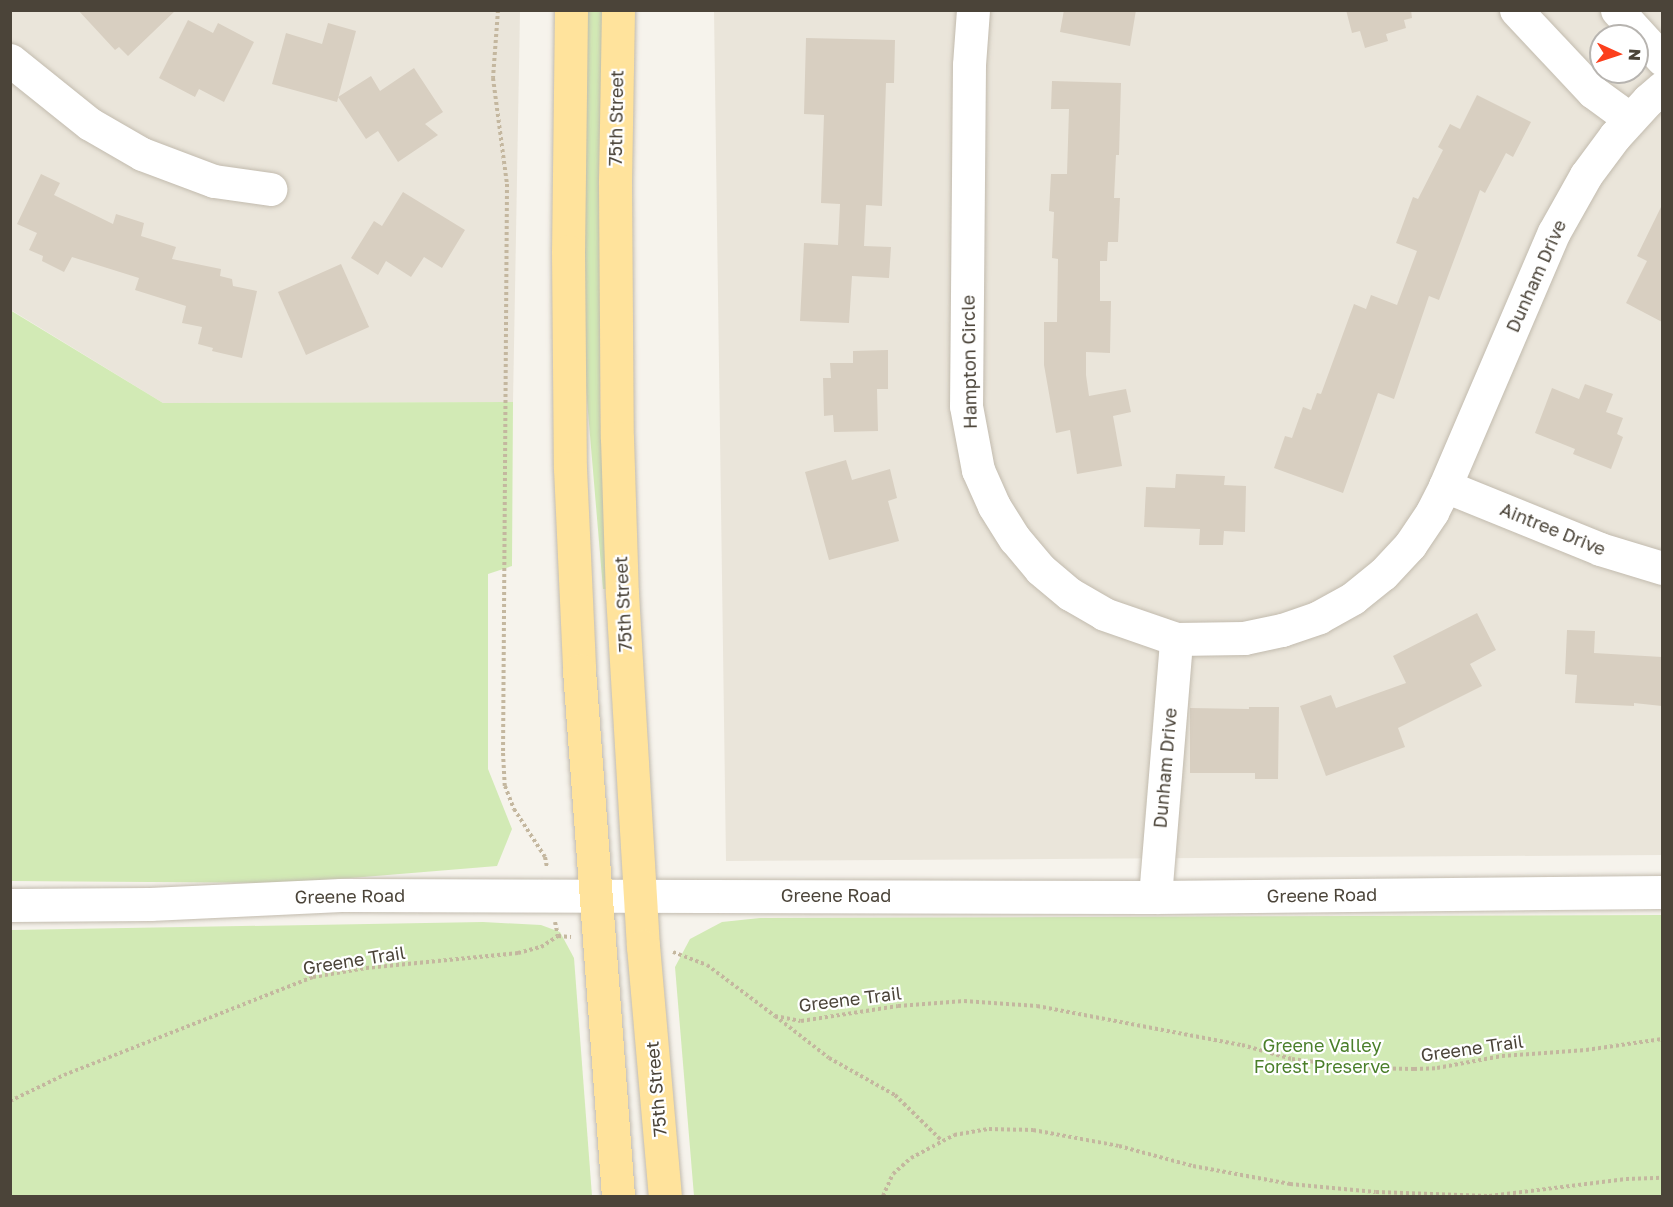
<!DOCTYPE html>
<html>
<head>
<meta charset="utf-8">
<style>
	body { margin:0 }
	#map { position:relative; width:1673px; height:1207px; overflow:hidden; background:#f6f3ec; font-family:"Golos Text",sans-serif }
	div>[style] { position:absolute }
	.residential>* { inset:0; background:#eae5da }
	.green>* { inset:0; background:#d2eab5 }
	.building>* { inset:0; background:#d8cfc1; transform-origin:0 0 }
	.path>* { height:4px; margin-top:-2px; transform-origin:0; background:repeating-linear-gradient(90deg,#c4b79f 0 3px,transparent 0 6px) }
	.roads { filter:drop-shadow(0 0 2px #c2bbae) drop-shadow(0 0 2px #c2bbae) }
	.minor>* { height:33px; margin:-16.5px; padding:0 16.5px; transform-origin:16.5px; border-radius:16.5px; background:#fff }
	.major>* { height:33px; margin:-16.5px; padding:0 16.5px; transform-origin:16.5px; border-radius:16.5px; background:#ffe39c }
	span { translate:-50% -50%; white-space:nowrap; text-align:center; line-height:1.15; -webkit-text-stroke:4.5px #fff; paint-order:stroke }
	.street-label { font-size:18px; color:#4b4439 }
	.park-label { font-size:18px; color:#4a7f2a }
	.frame { position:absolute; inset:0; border:12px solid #4b4439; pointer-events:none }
	.north { position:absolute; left:1589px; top:24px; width:60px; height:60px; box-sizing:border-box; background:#fff; border:2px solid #b7b4b0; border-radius:50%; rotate:93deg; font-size:16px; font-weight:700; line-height:24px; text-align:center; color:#4b4439 }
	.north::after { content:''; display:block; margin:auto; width:21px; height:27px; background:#fc3f1d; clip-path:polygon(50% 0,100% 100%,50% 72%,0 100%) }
</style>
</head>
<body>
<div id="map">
	<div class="residential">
		<div style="clip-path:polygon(10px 11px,520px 11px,513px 402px,163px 403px,11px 310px)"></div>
		<div style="clip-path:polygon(evenodd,714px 11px,1662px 11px,1662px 855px,726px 861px,714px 11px,1601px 36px,1637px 36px,1637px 72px,1601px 72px,1601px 36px)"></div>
	</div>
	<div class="green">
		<div style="clip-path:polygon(587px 11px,602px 11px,600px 399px,606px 589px,603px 589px,585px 376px,584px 210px)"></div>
		<div style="clip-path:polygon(10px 310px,163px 403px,513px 402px,512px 566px,488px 574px,488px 769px,512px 829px,497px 866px,290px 883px,11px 881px)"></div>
		<div style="clip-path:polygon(1662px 915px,1662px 1196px,694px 1196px,675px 967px,690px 939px,722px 922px,760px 918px)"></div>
		<div style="clip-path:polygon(483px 922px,541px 925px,560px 932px,574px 958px,592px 1196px,11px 1196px,11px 930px)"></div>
	</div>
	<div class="building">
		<div style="clip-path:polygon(78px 10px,176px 10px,128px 56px,119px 47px,115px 50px)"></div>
		<div style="clip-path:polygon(1064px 10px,1136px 10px,1130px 46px,1060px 32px)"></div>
		<div style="clip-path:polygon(1346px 10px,1411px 10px,1412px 18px,1404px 20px,1406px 28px,1386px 34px,1388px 41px,1365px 48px,1360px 31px,1352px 33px)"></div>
		<div style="clip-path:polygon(188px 20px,213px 33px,218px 23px,254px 42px,224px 102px,199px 89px,195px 97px,159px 78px)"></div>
		<div style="clip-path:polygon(328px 23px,356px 31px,337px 102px,272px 84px,286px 33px,322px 44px)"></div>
		<div style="clip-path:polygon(806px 38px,895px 40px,894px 83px,886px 83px,882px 206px,866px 205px,864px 246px,891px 247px,889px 278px,852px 276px,849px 323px,800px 321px,804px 243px,838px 245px,840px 204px,821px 203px,824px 115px,804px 114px)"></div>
		<div style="clip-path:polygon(414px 68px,443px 112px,425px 124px,438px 135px,398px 162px,378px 131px,366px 139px,338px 97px,371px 76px,380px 91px)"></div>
		<div style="clip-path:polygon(1052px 81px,1121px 83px,1119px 155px,1116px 155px,1114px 198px,1120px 198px,1118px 242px,1108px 242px,1107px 261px,1100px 261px,1100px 301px,1111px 301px,1110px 353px,1086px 352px,1086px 375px,1089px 396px,1126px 389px,1131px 412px,1113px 416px,1122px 466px,1077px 474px,1070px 430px,1056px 433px,1044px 365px,1044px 322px,1057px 322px,1058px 259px,1052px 258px,1054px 212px,1049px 211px,1051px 174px,1067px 174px,1069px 109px,1051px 109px)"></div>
		<div style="clip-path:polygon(1477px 95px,1531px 122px,1513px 157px,1506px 153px,1485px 193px,1480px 190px,1439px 300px,1429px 296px,1394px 399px,1378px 393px,1343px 493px,1274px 468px,1285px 436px,1292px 438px,1303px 407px,1311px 410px,1317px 393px,1321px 394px,1354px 304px,1366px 309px,1371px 295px,1397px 305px,1417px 251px,1396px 243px,1413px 197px,1418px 199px,1443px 150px,1438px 147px,1450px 124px,1460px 129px)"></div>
		<div style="clip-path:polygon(41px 174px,60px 183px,54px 195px,113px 224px,116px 214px,144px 223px,141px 236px,176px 247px,172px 259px,221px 269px,220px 276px,232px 279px,233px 286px,257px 291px,242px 358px,212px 351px,213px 348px,198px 344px,202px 327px,182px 323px,186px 306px,135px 290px,139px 278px,72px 257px,64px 272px,42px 261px,43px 256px,29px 250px,37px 233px,17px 224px)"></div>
		<div style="clip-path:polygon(403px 192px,465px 230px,442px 268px,424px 257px,411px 277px,386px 261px,378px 275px,351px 258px,374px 221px,382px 226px)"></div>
		<div style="clip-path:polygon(1662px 205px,1662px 322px,1626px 303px,1647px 261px,1637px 256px)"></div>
		<div style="left:341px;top:264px;width:69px;height:69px;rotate:66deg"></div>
		<div style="clip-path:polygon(888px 350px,888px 389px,877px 389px,878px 431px,834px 432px,833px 415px,824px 416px,823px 378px,831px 378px,830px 363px,853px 363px,853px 351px)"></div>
		<div style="clip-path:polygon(1585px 384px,1613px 394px,1606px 412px,1623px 418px,1617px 434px,1623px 437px,1611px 469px,1573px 454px,1575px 449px,1535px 433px,1552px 388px,1579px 399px)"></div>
		<div style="clip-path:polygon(846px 460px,852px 480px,890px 469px,897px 498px,888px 501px,899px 541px,829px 560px,805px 472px)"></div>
		<div style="clip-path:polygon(1176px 474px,1225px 476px,1224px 485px,1246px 486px,1245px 532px,1224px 531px,1223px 545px,1199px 545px,1200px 529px,1144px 527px,1146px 487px,1175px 488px)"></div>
		<div style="clip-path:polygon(1477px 613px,1496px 650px,1470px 664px,1482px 686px,1398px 728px,1405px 747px,1326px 776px,1300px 706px,1331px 695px,1336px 708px,1406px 683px,1393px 656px)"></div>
		<div style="clip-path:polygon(1567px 630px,1595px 631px,1594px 653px,1662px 657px,1662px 706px,1634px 703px,1634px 706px,1575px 703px,1577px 675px,1565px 674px)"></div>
		<div style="clip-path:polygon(1249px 707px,1279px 707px,1278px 779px,1255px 779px,1255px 773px,1190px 773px,1190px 708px,1249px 709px)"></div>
	</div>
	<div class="path">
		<div style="left:498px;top:10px;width:68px;rotate:94.2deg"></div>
		<div style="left:493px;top:78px;width:107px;rotate:82.5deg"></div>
		<div style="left:507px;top:184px;width:569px;rotate:90.4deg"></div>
		<div style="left:503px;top:753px;width:33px;rotate:87deg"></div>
		<div style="left:505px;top:786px;width:25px;rotate:69deg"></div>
		<div style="left:514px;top:809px;width:57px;rotate:57.1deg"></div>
		<div style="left:545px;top:857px;width:10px;rotate:79deg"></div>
		<div style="left:555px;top:922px;width:14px;rotate:78deg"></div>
		<div style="left:673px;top:952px;width:36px;rotate:21deg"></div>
		<div style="left:707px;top:965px;width:85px;rotate:36.9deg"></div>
		<div style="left:775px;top:1016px;width:26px;rotate:11deg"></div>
		<div style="left:801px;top:1021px;width:98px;rotate:-8.8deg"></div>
		<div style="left:898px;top:1006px;width:66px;rotate:-4.3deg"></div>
		<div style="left:964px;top:1001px;width:73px;rotate:3.9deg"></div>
		<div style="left:1037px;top:1006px;width:209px;rotate:10.8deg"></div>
		<div style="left:1242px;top:1045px;width:52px;rotate:15.6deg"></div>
		<div style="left:1292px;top:1059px;width:72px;rotate:7.2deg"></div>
		<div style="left:1363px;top:1068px;width:51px;rotate:1.1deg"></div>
		<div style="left:1414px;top:1069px;width:23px;rotate:-2deg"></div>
		<div style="left:1437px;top:1068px;width:66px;rotate:-10.5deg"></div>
		<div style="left:1502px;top:1056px;width:84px;rotate:-4.1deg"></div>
		<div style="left:1586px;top:1050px;width:77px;rotate:-8.2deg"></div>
		<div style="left:775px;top:1016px;width:68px;rotate:37.9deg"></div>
		<div style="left:829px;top:1058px;width:76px;rotate:29.3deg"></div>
		<div style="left:895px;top:1095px;width:66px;rotate:44.4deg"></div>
		<div style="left:10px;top:1101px;width:60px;rotate:-25.7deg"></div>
		<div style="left:64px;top:1075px;width:268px;rotate:-21.5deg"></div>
		<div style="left:313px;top:977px;width:54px;rotate:-9.6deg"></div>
		<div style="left:366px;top:968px;width:153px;rotate:-5.6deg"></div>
		<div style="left:518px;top:953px;width:24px;rotate:-15deg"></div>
		<div style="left:541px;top:947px;width:20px;rotate:-33deg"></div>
		<div style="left:558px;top:936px;width:13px;rotate:4deg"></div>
		<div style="left:883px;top:1196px;width:24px;rotate:-66deg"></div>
		<div style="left:893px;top:1174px;width:24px;rotate:-42deg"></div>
		<div style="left:911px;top:1158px;width:49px;rotate:-28.1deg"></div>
		<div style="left:954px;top:1135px;width:36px;rotate:-10deg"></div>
		<div style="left:989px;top:1129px;width:44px;rotate:1.3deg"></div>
		<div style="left:1033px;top:1130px;width:87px;rotate:10.5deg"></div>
		<div style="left:1119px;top:1146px;width:77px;rotate:15.1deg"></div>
		<div style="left:1193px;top:1166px;width:99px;rotate:10.5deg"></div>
		<div style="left:1290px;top:1184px;width:86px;rotate:5.3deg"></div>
		<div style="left:1376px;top:1192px;width:113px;rotate:2deg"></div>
		<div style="left:1489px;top:1196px;width:138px;rotate:-7.1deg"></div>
		<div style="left:1626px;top:1179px;width:36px;rotate:-2deg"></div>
	</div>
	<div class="roads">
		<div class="minor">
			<div style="left:973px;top:10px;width:55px;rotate:94.2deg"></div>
			<div style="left:969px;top:65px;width:341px;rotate:90.5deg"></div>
			<div style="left:966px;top:406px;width:65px;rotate:79.4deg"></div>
			<div style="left:978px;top:470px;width:39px;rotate:66deg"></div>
			<div style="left:994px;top:506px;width:39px;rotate:58deg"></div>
			<div style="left:1015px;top:539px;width:39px;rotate:50deg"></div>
			<div style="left:1040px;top:569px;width:39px;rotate:40deg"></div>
			<div style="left:1070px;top:594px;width:39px;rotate:30deg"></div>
			<div style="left:1104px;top:614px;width:76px;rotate:19.1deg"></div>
			<div style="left:1176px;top:639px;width:68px;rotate:-0.8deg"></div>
			<div style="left:1244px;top:638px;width:39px;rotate:-12deg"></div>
			<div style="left:1282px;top:630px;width:39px;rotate:-19deg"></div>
			<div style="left:1319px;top:617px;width:39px;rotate:-29deg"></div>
			<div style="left:1353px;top:598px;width:38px;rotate:-39deg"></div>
			<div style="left:1383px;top:574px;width:40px;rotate:-47deg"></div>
			<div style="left:1410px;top:545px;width:40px;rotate:-56deg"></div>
			<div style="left:1432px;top:512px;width:29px;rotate:-63deg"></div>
			<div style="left:1445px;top:486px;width:276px;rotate:-66.8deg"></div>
			<div style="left:1554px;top:232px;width:65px;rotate:-60.7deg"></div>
			<div style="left:1586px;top:175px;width:49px;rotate:-53.4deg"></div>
			<div style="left:1615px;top:136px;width:49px;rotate:-47.5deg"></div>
			<div style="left:1648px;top:100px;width:18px;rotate:-41deg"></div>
			<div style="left:1516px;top:10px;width:112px;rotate:46.8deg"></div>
			<div style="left:1593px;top:92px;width:46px;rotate:36.1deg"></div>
			<div style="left:1617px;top:10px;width:67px;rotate:47.4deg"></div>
			<div style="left:10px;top:60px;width:102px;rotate:38.7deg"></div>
			<div style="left:90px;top:124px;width:60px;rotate:30deg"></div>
			<div style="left:142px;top:154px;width:77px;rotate:20.6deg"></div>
			<div style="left:214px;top:181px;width:57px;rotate:8.1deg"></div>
			<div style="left:1445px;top:486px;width:167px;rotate:22.1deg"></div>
			<div style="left:1600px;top:549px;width:65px;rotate:17deg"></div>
			<div style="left:1155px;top:897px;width:259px;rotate:-85.3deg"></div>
			<div style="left:10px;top:905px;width:140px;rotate:-0.4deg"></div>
			<div style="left:150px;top:904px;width:191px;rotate:-2.7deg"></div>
			<div style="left:341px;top:895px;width:814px;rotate:0.14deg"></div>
			<div style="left:1155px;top:897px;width:507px;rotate:-0.57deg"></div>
		</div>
		<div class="major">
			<div style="left:571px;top:10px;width:241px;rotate:90.7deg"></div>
			<div style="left:568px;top:251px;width:217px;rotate:89.5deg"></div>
			<div style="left:570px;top:468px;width:202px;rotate:87.4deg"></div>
			<div style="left:579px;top:670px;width:527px;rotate:85.76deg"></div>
			<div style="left:618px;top:10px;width:171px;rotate:91deg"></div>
			<div style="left:615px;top:181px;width:257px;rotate:89.6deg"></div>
			<div style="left:617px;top:438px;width:156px;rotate:88.2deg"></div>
			<div style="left:622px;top:594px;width:353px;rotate:86.6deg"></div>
			<div style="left:643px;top:946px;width:251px;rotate:85deg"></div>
		</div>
	</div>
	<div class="street-label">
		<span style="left:616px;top:118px;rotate:-89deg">75th Street</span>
		<span style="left:1536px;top:276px;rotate:-66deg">Dunham Drive</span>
		<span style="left:969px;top:362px;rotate:-91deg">Hampton Circle</span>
		<span style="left:1553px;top:529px;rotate:22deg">Aintree Drive</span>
		<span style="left:623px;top:604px;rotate:-93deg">75th Street</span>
		<span style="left:1165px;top:768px;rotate:-85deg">Dunham Drive</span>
		<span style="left:836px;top:895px">Greene Road</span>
		<span style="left:1322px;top:895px;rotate:-1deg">Greene Road</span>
		<span style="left:350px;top:896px;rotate:-1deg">Greene Road</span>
		<span style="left:354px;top:960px;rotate:-9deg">Greene Trail</span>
		<span style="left:850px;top:999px;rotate:-7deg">Greene Trail</span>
		<span style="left:1472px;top:1048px;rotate:-8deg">Greene Trail</span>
		<span style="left:656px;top:1089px;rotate:-95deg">75th Street</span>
	</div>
	<div class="park-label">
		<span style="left:1322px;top:1056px">Greene Valley<br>Forest Preserve</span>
	</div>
	<div class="frame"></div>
	<div class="north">N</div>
</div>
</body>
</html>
